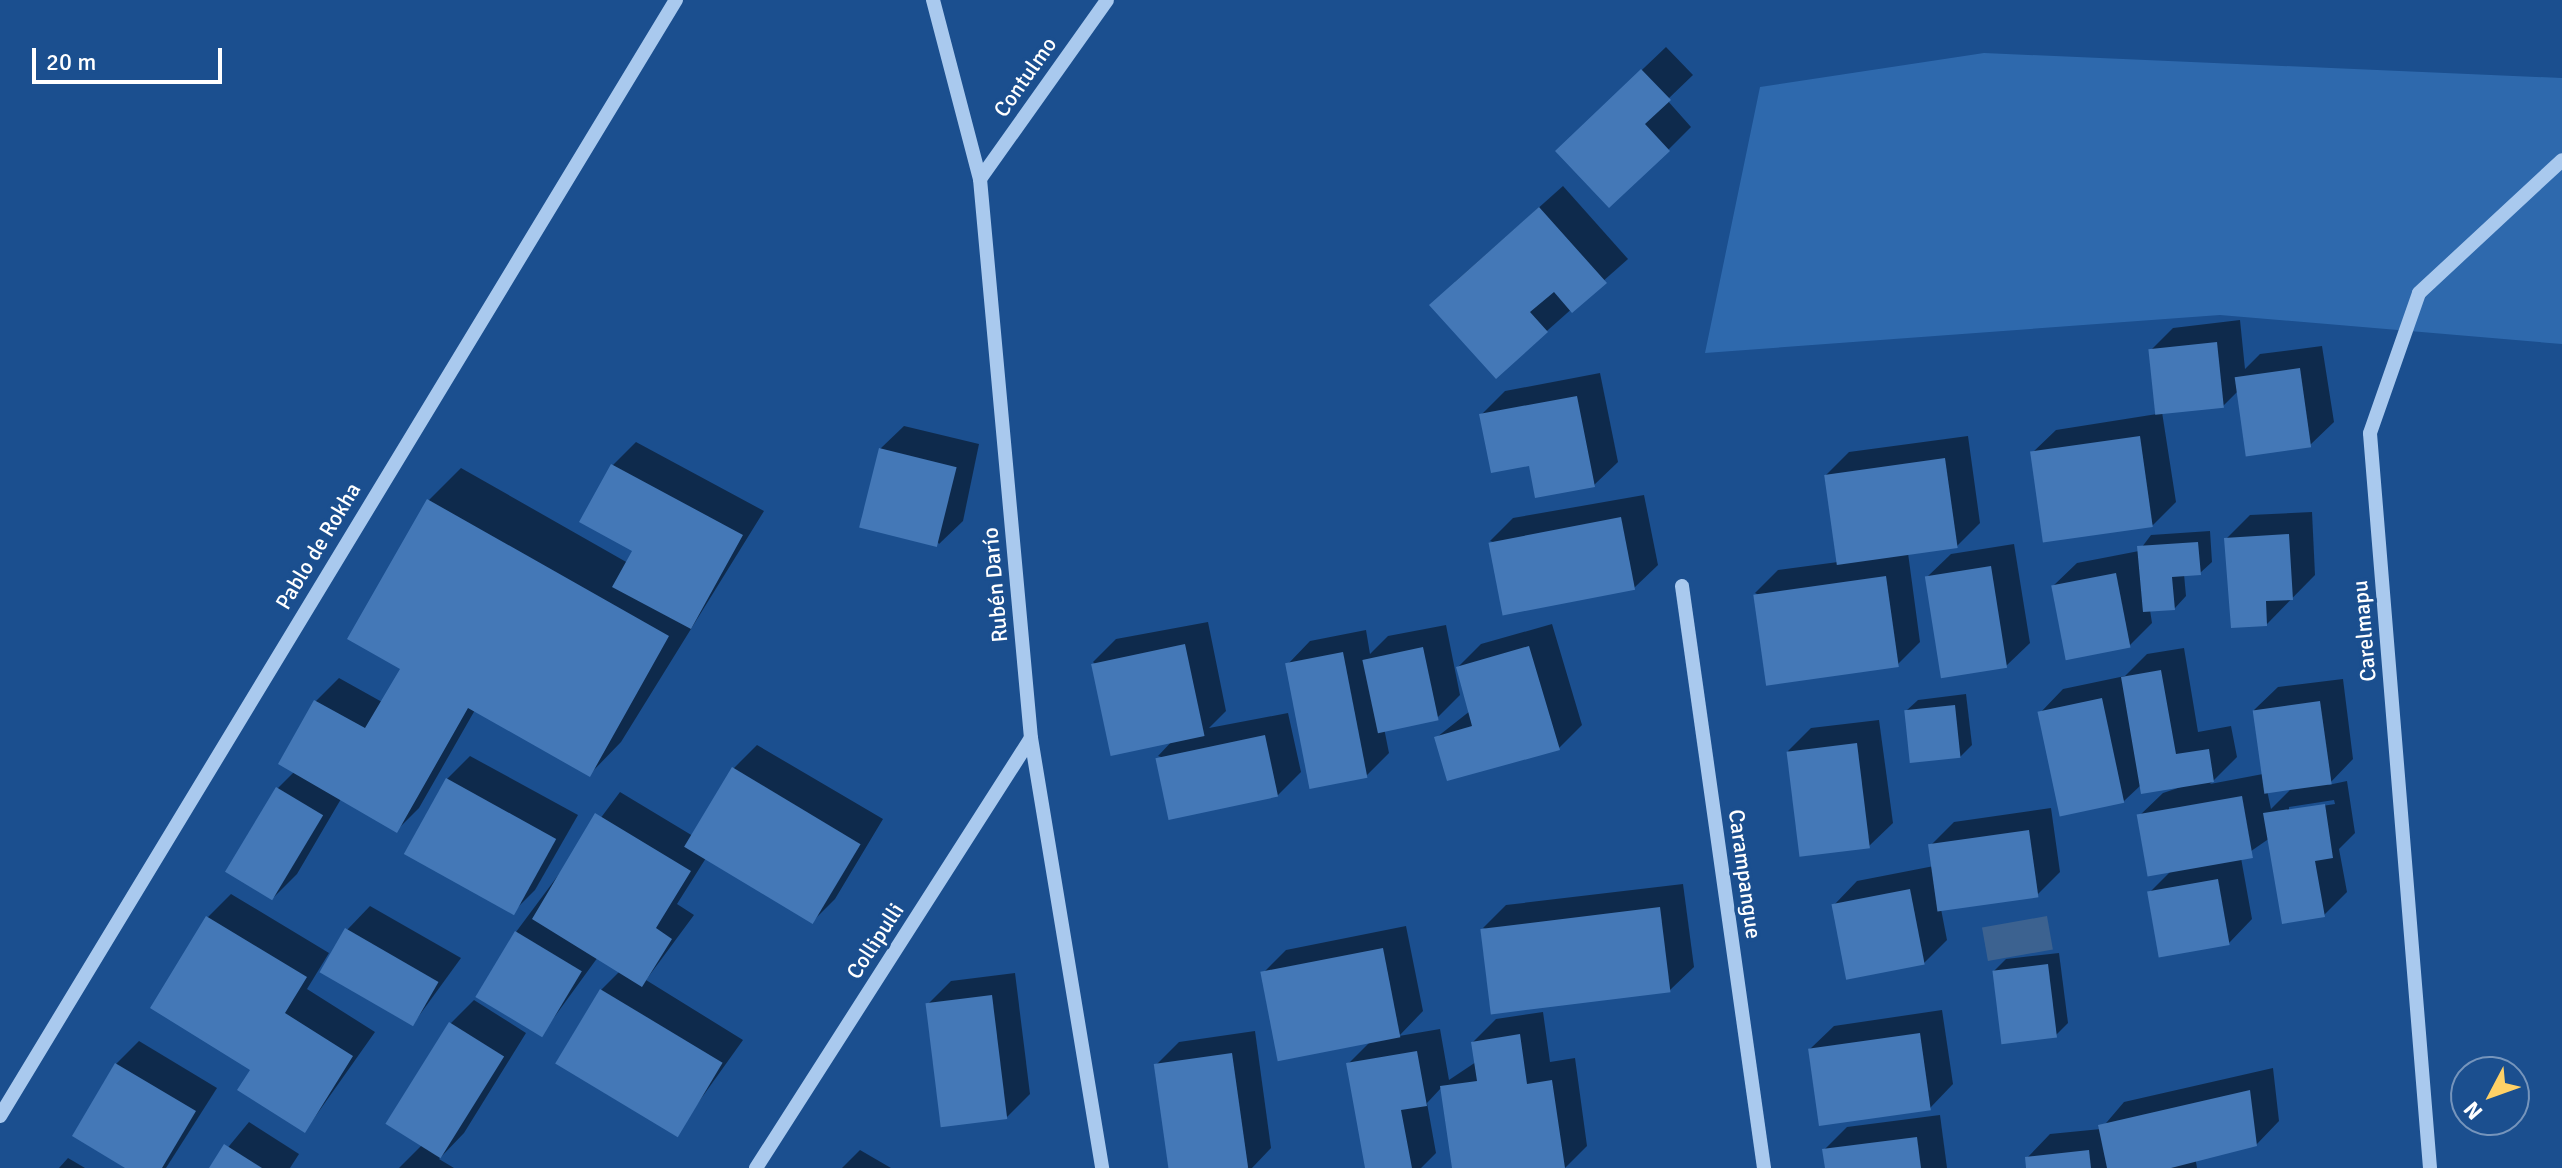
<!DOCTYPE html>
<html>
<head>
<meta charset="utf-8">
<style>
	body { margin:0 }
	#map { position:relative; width:2562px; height:1168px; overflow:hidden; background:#1b4f8f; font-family:Signika,sans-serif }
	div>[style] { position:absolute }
	.green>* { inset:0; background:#2e69ad }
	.water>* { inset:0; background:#3c6290; transform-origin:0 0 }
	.shadow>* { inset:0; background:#0007 }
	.building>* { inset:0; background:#4478b7; transform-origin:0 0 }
	.minor>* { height:14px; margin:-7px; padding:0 7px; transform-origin:7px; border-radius:7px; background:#a9c9ee }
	span { translate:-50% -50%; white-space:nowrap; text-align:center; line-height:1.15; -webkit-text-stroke:7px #1b4f8f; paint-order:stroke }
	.street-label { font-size:22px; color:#fff }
	.north { position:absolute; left:2450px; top:1056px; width:80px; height:80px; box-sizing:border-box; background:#1b4f8f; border:2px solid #7695bc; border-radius:50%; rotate:229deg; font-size:22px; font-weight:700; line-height:32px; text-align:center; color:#fff }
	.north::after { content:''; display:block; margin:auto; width:28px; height:36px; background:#ffd166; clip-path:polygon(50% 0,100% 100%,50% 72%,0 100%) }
	.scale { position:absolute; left:32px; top:48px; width:190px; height:36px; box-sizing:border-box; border:4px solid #fff; border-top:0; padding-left:10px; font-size:24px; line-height:28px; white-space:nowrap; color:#fff; -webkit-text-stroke:6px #1b4f8f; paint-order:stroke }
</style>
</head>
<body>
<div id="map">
	<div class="green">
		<div style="clip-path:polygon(1984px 53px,2562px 78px,2562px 344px,2220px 315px,1705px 353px,1760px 87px)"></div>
	</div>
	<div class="water">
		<div style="left:2047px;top:916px;width:34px;height:66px;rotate:80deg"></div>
	</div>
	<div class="shadow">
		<div style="clip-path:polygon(1666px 47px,1693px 75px,1667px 100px,1691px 127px,1668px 150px,1581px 128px)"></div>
		<div style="clip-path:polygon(1563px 186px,1628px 259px,1496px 376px,1455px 282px)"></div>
		<div style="clip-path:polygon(2240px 320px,2245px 369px,2260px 354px,2322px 346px,2334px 422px,2310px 445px,2238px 391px,2223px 406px,2162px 412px,2176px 502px,2153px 525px,2032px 453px,2056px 430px,2157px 414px,2150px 351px,2173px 328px)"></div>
		<div style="clip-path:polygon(1600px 373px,1618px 462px,1594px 485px,1530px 464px,1481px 415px,1505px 391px)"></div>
		<div style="clip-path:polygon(904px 426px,979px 444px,963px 521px,939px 544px,880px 449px)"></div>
		<div style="clip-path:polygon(1968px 436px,1980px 523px,1957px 546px,1908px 553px,1920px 642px,1897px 665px,1755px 593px,1778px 570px,1838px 562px,1826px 475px,1849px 452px)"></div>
		<div style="clip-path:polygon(636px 442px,764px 511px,621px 742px,589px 775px,475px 710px,419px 808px,396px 831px,341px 799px,297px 874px,274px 897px,277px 789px,294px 772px,316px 701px,339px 678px,382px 702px,402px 668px,429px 500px,461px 468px,628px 563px,635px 550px,613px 465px)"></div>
		<div style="clip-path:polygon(1644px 495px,1658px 565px,1634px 588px,1490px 541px,1513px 518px)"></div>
		<div style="clip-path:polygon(2312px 512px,2315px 575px,2267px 624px,2226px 539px,2250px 515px)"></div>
		<div style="clip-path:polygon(2210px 531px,2212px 562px,2200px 573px,2184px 574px,2186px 596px,2175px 608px,2150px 610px,2152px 623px,2129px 646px,2053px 586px,2077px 563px,2139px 551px,2151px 535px)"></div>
		<div style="clip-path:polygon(2014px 544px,2030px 643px,2006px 666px,1927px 577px,1951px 554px)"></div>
		<div style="clip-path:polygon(1208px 622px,1226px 711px,1209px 728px,1288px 713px,1301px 772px,1277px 796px,1158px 756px,1174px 739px,1093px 662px,1116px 639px)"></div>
		<div style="clip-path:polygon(1552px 624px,1582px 725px,1559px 748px,1437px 737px,1470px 711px,1458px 667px,1481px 644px)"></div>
		<div style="clip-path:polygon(1446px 625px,1460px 695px,1437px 718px,1384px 728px,1389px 753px,1366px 776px,1287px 665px,1310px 641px,1366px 630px,1370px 654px,1388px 636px)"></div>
		<div style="clip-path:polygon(evenodd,2184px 648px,2198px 732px,2231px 726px,2237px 757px,2210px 784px,2263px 774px,2254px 710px,2278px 687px,2343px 679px,2353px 759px,2328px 785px,2347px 781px,2355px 833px,2339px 849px,2347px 892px,2324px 915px,2270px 838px,2241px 858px,2252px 919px,2229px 943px,2149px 893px,2172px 870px,2139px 816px,2163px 793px,2187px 785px,2141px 785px,2124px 801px,2040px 713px,2063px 689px,2125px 676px,2147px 654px,2184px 648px,2293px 787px,2271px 809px,2267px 790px,2293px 787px,2184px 648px,2334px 800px,2335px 804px,2289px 811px,2289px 807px,2334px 800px)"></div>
		<div style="clip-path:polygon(1966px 694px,1972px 745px,1960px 757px,1906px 711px,1918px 700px)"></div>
		<div style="clip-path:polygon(1879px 720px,1893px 823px,1869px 846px,1788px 751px,1811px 728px)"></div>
		<div style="clip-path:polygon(757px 745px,883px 819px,835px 899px,812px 922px,706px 858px,677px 904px,694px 915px,646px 980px,743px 1040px,675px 1135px,601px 990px,620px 971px,598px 957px,542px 1034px,516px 932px,620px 792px,693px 836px,734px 768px)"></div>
		<div style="clip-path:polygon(470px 756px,578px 815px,535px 890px,512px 913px,447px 779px)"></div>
		<div style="clip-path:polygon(2051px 808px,2060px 872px,2037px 895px,1941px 909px,1947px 940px,1924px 963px,1834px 905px,1857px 881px,1934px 866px,1931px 845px,1954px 822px)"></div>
		<div style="clip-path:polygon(1683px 884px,1694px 967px,1670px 990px,1483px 928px,1506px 905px)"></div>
		<div style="clip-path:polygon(231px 894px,329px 953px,307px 989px,375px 1032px,305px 1131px,253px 1069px,153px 1007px,208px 917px)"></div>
		<div style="clip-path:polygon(370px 906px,461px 958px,413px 1024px,347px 930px)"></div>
		<div style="clip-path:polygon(1406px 926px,1423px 1011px,1399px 1036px,1440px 1029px,1449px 1080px,1476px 1062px,1473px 1042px,1496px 1019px,1543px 1012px,1550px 1062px,1575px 1058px,1587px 1146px,1565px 1168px,1454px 1168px,1442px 1087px,1427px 1103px,1436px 1153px,1421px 1168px,1367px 1168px,1348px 1064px,1372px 1040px,1263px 973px,1286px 950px)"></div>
		<div style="clip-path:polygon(2059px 953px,2068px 1023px,2056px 1035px,1994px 971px,2006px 959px)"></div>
		<div style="clip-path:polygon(1015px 973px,1030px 1094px,1007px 1117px,928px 1004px,951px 981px)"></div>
		<div style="clip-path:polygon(474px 1000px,526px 1033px,464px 1133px,439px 1159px,454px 1168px,399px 1168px,422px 1145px,451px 1023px)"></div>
		<div style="clip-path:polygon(1942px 1010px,1953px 1084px,1930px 1108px,1810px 1049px,1834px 1026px)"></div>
		<div style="clip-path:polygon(1255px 1031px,1271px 1148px,1252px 1168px,1171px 1168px,1156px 1065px,1179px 1042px)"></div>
		<div style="clip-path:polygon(139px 1041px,217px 1088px,166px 1168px,129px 1168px,116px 1064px)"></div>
		<div style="clip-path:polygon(2273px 1068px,2279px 1121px,2256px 1145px,2195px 1156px,2197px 1168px,2028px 1168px,2027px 1158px,2050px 1134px,2101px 1129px,2124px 1102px)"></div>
		<div style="clip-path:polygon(1940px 1115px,1947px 1168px,1827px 1168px,1824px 1150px,1847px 1127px)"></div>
		<div style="clip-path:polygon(249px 1122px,299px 1154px,290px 1168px,211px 1168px)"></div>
		<div style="clip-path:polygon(860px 1150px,891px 1168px,842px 1168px)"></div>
		<div style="clip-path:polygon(68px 1158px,85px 1168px,59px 1168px)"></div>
	</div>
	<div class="building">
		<div style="clip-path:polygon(1641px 69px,1671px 100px,1645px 124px,1670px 151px,1609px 208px,1555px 151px)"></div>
		<div style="clip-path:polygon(1539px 207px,1607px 283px,1572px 313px,1554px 292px,1530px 312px,1548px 332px,1496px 379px,1429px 305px)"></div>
		<div style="left:2217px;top:342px;width:66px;height:69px;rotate:84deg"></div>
		<div style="left:2300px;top:368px;width:80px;height:66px;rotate:82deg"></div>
		<div style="clip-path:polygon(1577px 396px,1595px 487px,1535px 498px,1529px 466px,1491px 473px,1479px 414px)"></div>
		<div style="left:2140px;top:436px;width:92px;height:111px;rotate:82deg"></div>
		<div style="left:879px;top:448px;width:80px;height:82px;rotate:14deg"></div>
		<div style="left:1945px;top:458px;width:91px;height:122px;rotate:82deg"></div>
		<div style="clip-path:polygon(611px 464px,743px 535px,691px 629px,612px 587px,632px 551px,579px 522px)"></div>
		<div style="clip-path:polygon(427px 499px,669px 636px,590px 777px,468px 708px,397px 833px,278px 764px,314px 700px,365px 728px,400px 669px,347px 639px)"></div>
		<div style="left:1621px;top:517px;width:74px;height:135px;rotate:79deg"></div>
		<div style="clip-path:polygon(2289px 534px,2293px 600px,2266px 601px,2267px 626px,2231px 628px,2224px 538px)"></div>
		<div style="clip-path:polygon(2198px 542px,2201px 575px,2172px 577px,2175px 610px,2143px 612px,2137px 546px)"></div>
		<div style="left:1991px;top:566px;width:103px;height:67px;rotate:81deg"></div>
		<div style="left:2116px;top:573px;width:76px;height:66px;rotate:79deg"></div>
		<div style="left:1886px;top:576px;width:92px;height:134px;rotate:82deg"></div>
		<div style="left:1185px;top:644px;width:94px;height:96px;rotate:78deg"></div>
		<div style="clip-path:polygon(1529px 646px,1560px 750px,1447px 781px,1434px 737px,1472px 726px,1456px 667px)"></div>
		<div style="left:1423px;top:647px;width:75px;height:62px;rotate:78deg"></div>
		<div style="left:1343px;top:652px;width:128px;height:59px;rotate:79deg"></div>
		<div style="clip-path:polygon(2161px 670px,2176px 754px,2209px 749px,2214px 782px,2141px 794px,2121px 677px)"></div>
		<div style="left:2102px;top:698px;width:107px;height:66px;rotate:78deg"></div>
		<div style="left:2320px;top:701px;width:84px;height:68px;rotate:82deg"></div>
		<div style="left:1955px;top:705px;width:53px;height:51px;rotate:84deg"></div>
		<div style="left:1265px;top:735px;width:63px;height:112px;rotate:78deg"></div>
		<div style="left:1857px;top:743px;width:106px;height:71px;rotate:83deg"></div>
		<div style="left:732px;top:767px;width:150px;height:93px;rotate:31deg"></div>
		<div style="left:446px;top:778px;width:126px;height:87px;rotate:29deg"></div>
		<div style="left:276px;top:787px;width:55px;height:99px;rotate:31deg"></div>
		<div style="left:2242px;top:796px;width:63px;height:107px;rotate:80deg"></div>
		<div style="clip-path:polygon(2325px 804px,2333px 858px,2315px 861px,2325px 917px,2282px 924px,2263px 813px)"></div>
		<div style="clip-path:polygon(595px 813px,691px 871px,656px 928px,672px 939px,642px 987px,532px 919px)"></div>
		<div style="left:2029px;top:830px;width:68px;height:102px;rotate:82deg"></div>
		<div style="left:2218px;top:879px;width:67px;height:72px;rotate:80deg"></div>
		<div style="left:1910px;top:889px;width:77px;height:80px;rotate:79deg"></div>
		<div style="left:1660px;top:907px;width:86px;height:181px;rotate:83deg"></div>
		<div style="clip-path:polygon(206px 916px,307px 977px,285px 1013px,353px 1056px,305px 1133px,237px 1090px,250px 1070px,150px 1008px)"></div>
		<div style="left:345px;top:928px;width:108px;height:51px;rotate:30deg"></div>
		<div style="left:515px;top:931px;width:78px;height:77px;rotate:31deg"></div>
		<div style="left:1383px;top:948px;width:91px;height:125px;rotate:79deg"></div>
		<div style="left:2048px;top:964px;width:74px;height:56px;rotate:83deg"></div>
		<div style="left:600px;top:989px;width:143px;height:87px;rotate:31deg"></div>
		<div style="left:992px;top:995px;width:125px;height:67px;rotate:83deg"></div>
		<div style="left:449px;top:1022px;width:65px;height:120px;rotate:32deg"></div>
		<div style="left:1920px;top:1033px;width:78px;height:113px;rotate:82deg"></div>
		<div style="clip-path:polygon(1520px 1034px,1527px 1084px,1552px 1080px,1565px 1168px,1452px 1168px,1440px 1086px,1477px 1081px,1471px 1042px)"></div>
		<div style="clip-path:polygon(1417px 1051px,1427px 1106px,1401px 1110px,1412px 1168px,1365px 1168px,1346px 1063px)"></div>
		<div style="left:1232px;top:1053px;width:116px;height:79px;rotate:82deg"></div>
		<div style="clip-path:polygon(115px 1063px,196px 1111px,162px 1168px,125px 1168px,72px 1136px)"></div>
		<div style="clip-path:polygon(2250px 1090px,2257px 1146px,2171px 1168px,2107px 1168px,2098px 1125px)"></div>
		<div style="clip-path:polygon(1917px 1137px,1921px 1168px,1825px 1168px,1822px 1149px)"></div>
		<div style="clip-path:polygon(224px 1144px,262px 1168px,209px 1168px)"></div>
		<div style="clip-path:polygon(2089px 1150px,2091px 1168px,2026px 1168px,2025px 1157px)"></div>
	</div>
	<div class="minor">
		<div style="left:933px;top:0;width:185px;rotate:75.3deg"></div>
		<div style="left:980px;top:179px;width:561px;rotate:84.79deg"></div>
		<div style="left:1031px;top:738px;width:436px;rotate:80.6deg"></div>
		<div style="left:980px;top:179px;width:219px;rotate:-54.6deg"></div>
		<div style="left:1682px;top:586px;width:588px;rotate:81.98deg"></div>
		<div style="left:0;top:1116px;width:1305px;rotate:-58.8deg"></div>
		<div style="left:756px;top:1168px;width:510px;rotate:-57.4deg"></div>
		<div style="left:2430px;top:1168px;width:737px;rotate:-94.67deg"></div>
		<div style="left:2370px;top:433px;width:148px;rotate:-70.7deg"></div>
		<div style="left:2419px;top:293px;width:195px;rotate:-42.9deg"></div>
	</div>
	<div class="street-label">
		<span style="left:1025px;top:77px;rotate:-55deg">Contulmo</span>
		<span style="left:318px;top:546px;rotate:-59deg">Pablo de Rokha</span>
		<span style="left:995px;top:585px;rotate:-95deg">Rubén Darío</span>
		<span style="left:2364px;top:631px;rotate:-95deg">Carelmapu</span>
		<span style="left:1745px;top:874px;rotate:82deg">Carampangue</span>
		<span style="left:875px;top:941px;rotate:-57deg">Collipulli</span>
	</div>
	<div class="north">N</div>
	<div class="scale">20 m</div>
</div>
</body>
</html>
